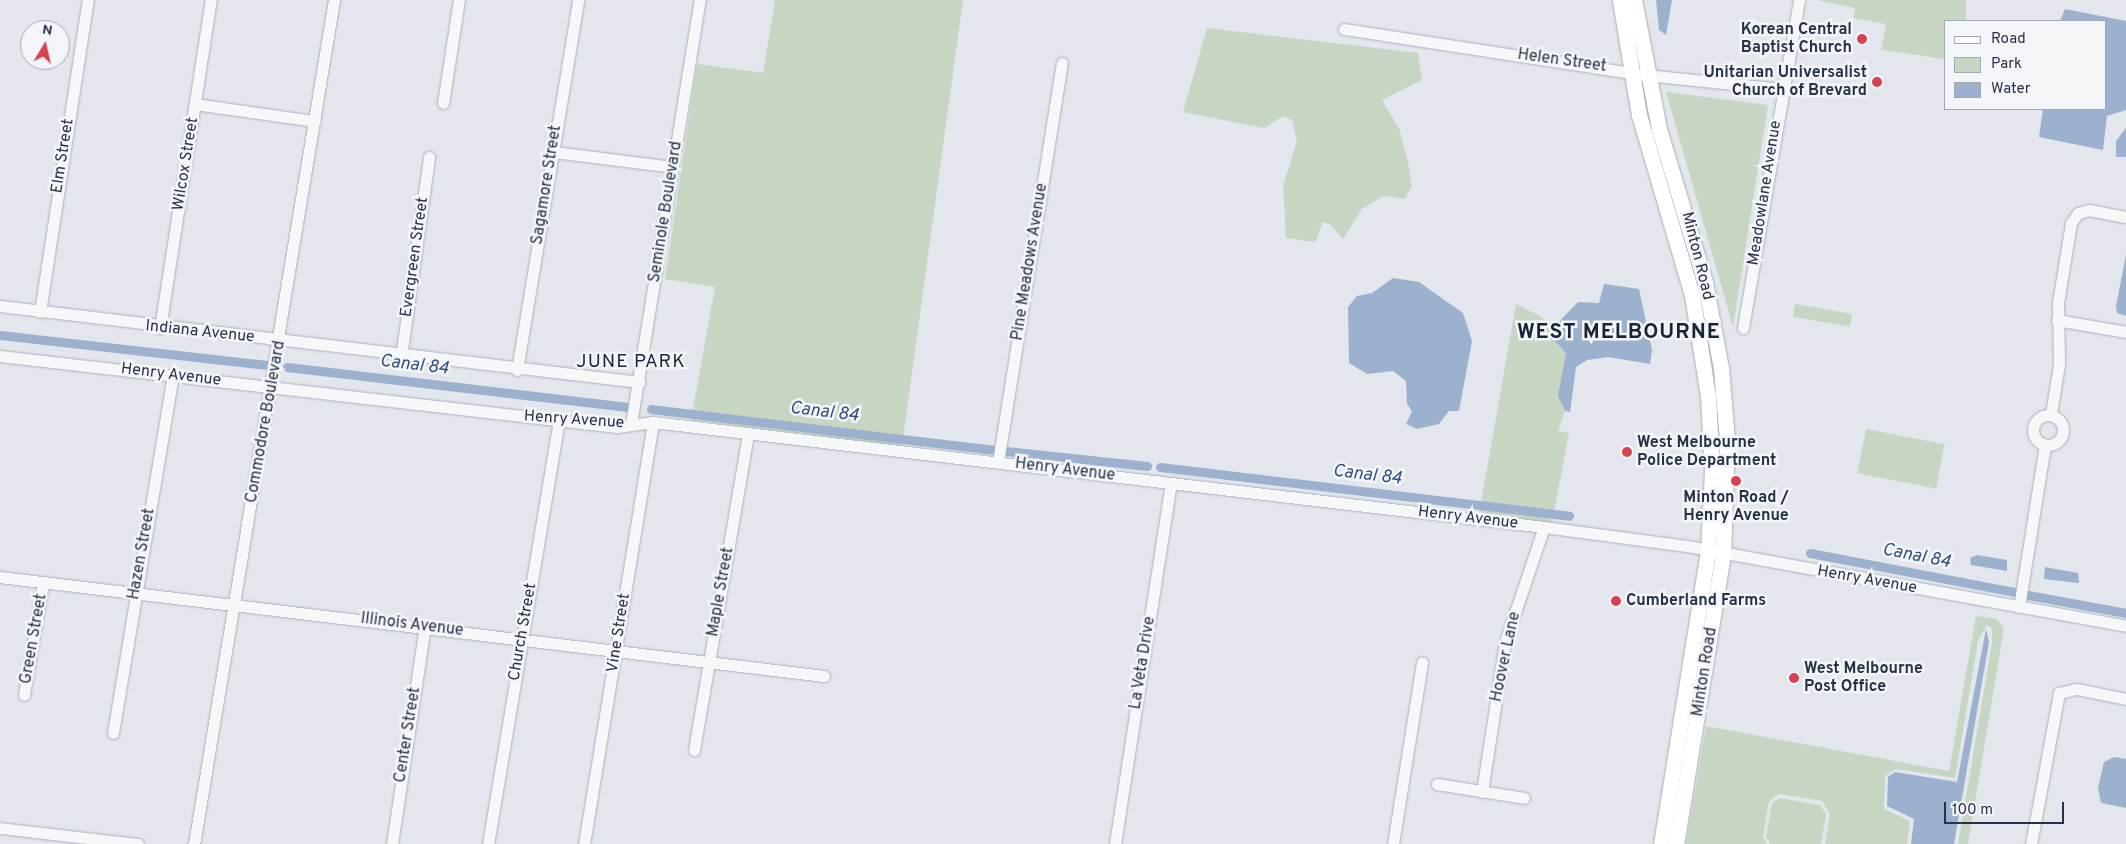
<!DOCTYPE html>
<html>
<head>
<meta charset="utf-8">
<style>
	body { margin:0 }
	#map { position:relative; width:2126px; height:844px; overflow:hidden; background:#e3e6ec; font-family:Overpass,sans-serif }
	div>[style] { position:absolute }
	.green>* { inset:0; background:#c7d6c3; transform-origin:0 0 }
	.water>* { inset:0; background:#9cb1cd }
	.canal>* { height:9px; margin:-4.5px; padding:0 4.5px; transform-origin:4.5px; border-radius:4.5px; background:#9cb1cd }
	.roads { filter:drop-shadow(0 0 1px #abb0ba) drop-shadow(0 0 1px #abb0ba) }
	.minor>* { height:11px; margin:-5.5px; padding:0 5.5px; transform-origin:5.5px; border-radius:5.5px; background:#f6f7f9 }
	.minor>.ring { margin:-5.5px; padding:0; box-sizing:content-box; background:none; border:11px solid #f6f7f9; border-radius:50% }
	.major>* { height:15px; margin:-7.5px; padding:0 7.5px; transform-origin:7.5px; border-radius:7.5px; background:#fff }
	.dots>* { width:14px; height:14px; translate:-50% -50%; box-sizing:border-box; border:2px solid #f3f5f9; border-radius:50% }
	span { translate:-50% -50%; white-space:nowrap; text-align:center; line-height:1.15; -webkit-text-stroke:5px #f3f5f9; paint-order:stroke }
	.poi-label { font-size:16px; color:#293245; font-weight:700 }
	.right { translate:-100% -50%; text-align:right }
	.left { translate:0 -50%; text-align:left }
	.street-label { font-size:16px; color:#293245 }
	.water-label { font-size:18px; color:#314e7c; font-style:italic }
	.quarter-label { font-size:19px; color:#1b2336; letter-spacing:1px }
	.district-label { font-size:21px; color:#1b2336; font-weight:700; letter-spacing:1px }
	.legend { position:absolute; left:1944px; top:20px; width:162px; height:90px; box-sizing:border-box; background:#f3f5f9; border:1px solid #a2a7b1; margin:0; padding:6px 9px; list-style:none; font-size:15px; color:#293245 }
	.legend li { display:flex; align-items:center; gap:10px; height:25px }
	.legend b { width:25px; border:1px solid #a2a7b1 }
	.north { position:absolute; left:20px; top:20px; width:50px; height:50px; box-sizing:border-box; background:#f3f5f9; border:1px solid #a2a7b1; border-radius:50%; rotate:9deg; font-size:14px; font-weight:700; line-height:20px; text-align:center; color:#293245 }
	.north::after { content:''; display:block; margin:auto; width:18px; height:22px; background:#d64250; clip-path:polygon(50% 0,100% 100%,50% 72%,0 100%) }
	.scale { position:absolute; left:1944px; top:802px; width:120px; height:22px; box-sizing:border-box; border:2px solid #293245; border-top:0; padding-left:6px; font-size:15px; line-height:18px; white-space:nowrap; color:#293245; -webkit-text-stroke:4px #f3f5f9; paint-order:stroke }
</style>
</head>
<body>
<div id="map">
	<div class="green">
		<div style="clip-path:polygon(775px 0,963px 0,902px 446px,691px 420px,715px 287px,665px 279px,697px 64px,763px 73px)"></div>
		<div style="clip-path:polygon(1817px 0,1966px 0,1966px 21px,1945px 21px,1945px 59px,1881px 50px,1886px 24px,1853px 18px,1855px 8px)"></div>
		<div style="clip-path:polygon(1207px 28px,1418px 53px,1422px 80px,1382px 100px,1399px 128px,1408px 162px,1412px 186px,1405px 199px,1383px 196px,1362px 209px,1343px 239px,1330px 224px,1323px 222px,1315px 242px,1286px 238px,1283px 186px,1297px 141px,1292px 120px,1283px 116px,1264px 128px,1183px 112px)"></div>
		<div style="clip-path:polygon(1666px 92px,1768px 105px,1733px 327px)"></div>
		<div style="clip-path:polygon(1516px 304px,1540px 316px,1553px 328px,1551px 337px,1566px 353px,1561px 404px,1565px 411px,1558px 431px,1569px 433px,1552px 523px,1479px 514px)"></div>
		<div style="left:1795px;top:304px;width:58px;height:13px;rotate:10deg"></div>
		<div style="left:1866px;top:429px;width:80px;height:45px;rotate:11deg"></div>
		<div style="clip-path:polygon(1976px 616px,1997px 619px,2004px 628px,1968px 844px,1958px 844px,1992px 643px,1992px 629px,1987px 625px,1978px 641px,1955px 778px,1896px 769px,1885px 776px,1884px 809px,1910px 821px,1907px 844px,1825px 844px,1830px 814px,1822px 801px,1779px 794px,1769px 801px,1763px 837px,1767px 844px,1686px 844px,1706px 726px,1949px 771px)"></div>
		<div style="clip-path:polygon(1780px 798px,1820px 805px,1826px 814px,1821px 844px,1771px 844px,1766px 837px,1772px 803px)"></div>
	</div>
	<div class="water">
		<div style="clip-path:polygon(1656px 0,1672px 0,1666px 35px,1659px 30px)"></div>
		<div style="clip-path:polygon(2065px 9px,2126px 21px,2126px 110px,2107px 116px,2103px 150px,2039px 137px,2043px 109px,2105px 109px,2105px 21px,2060px 21px)"></div>
		<div style="clip-path:polygon(2126px 128px,2126px 157px,2116px 157px,2116px 141px)"></div>
		<div style="clip-path:polygon(2126px 255px,2126px 316px,2117px 313px,2116px 306px)"></div>
		<div style="clip-path:polygon(1393px 278px,1419px 282px,1463px 313px,1472px 341px,1459px 411px,1449px 411px,1439px 424px,1417px 429px,1406px 424px,1412px 411px,1407px 404px,1406px 381px,1393px 371px,1367px 374px,1349px 363px,1348px 307px,1357px 296px,1372px 293px)"></div>
		<div style="clip-path:polygon(1604px 284px,1639px 289px,1652px 350px,1650px 364px,1608px 357px,1587px 360px,1576px 367px,1570px 412px,1565px 411px,1558px 396px,1566px 353px,1551px 337px,1554px 327px,1578px 302px,1599px 303px)"></div>
		<div style="clip-path:polygon(1977px 555px,2007px 560px,2007px 571px,1971px 565px,1970px 558px)"></div>
		<div style="clip-path:polygon(2045px 567px,2078px 573px,2079px 583px,2044px 579px)"></div>
		<div style="clip-path:polygon(1986px 629px,1989px 642px,1954px 844px,1911px 844px,1914px 819px,1887px 806px,1888px 777px,1895px 772px,1957px 782px)"></div>
		<div style="clip-path:polygon(2114px 757px,2126px 759px,2126px 808px,2101px 803px,2098px 788px,2104px 762px)"></div>
	</div>
	<div class="canal">
		<div style="left:0;top:335px;width:269px;rotate:6.4deg"></div>
		<div style="left:287px;top:367px;width:341px;rotate:6.7deg"></div>
		<div style="left:651px;top:409px;width:344px;rotate:6.8deg"></div>
		<div style="left:1006px;top:451px;width:142px;rotate:6.1deg"></div>
		<div style="left:1160px;top:467px;width:412px;rotate:6.8deg"></div>
		<div style="left:1810px;top:553px;width:209px;rotate:10.8deg"></div>
		<div style="left:2028px;top:595px;width:100px;rotate:10.4deg"></div>
	</div>
	<div class="roads">
		<div class="minor">
			<div style="left:1344px;top:29px;width:305px;rotate:8.7deg"></div>
			<div style="left:1646px;top:75px;width:136px;rotate:5.9deg"></div>
			<div style="left:443px;top:103px;width:104px;rotate:-81.2deg"></div>
			<div style="left:195px;top:104px;width:121px;rotate:8.1deg"></div>
			<div style="left:553px;top:152px;width:121px;rotate:7.1deg"></div>
			<div style="left:0;top:306px;width:644px;rotate:6.78deg"></div>
			<div style="left:40px;top:312px;width:316px;rotate:-81.3deg"></div>
			<div style="left:2057px;top:320px;width:70px;rotate:9.9deg"></div>
			<div style="left:160px;top:328px;width:332px;rotate:-81.2deg"></div>
			<div style="left:1743px;top:328px;width:333px;rotate:-80.3deg"></div>
			<div style="left:0;top:356px;width:621px;rotate:6.56deg"></div>
			<div style="left:617px;top:427px;width:36px;rotate:-8deg"></div>
			<div style="left:653px;top:422px;width:897px;rotate:6.72deg"></div>
			<div style="left:1544px;top:527px;width:144px;rotate:7.6deg"></div>
			<div style="left:1687px;top:546px;width:446px;rotate:10.3deg"></div>
			<div style="left:401px;top:357px;width:202px;rotate:-82deg"></div>
			<div style="left:517px;top:370px;width:375px;rotate:-80.6deg"></div>
			<div style="left:2051px;top:414px;width:51px;rotate:-80.9deg"></div>
			<div style="left:2059px;top:364px;width:61px;rotate:-90.9deg"></div>
			<div style="left:2058px;top:303px;width:81px;rotate:-80.8deg"></div>
			<div style="left:2071px;top:223px;width:12px;rotate:-55deg"></div>
			<div style="left:2078px;top:213px;width:11px;rotate:-15deg"></div>
			<div style="left:2089px;top:210px;width:38px;rotate:11deg"></div>
			<div class="ring" style="left:2033px;top:415px;width:19px;height:19px"></div>
			<div style="left:631px;top:424px;width:430px;rotate:-80.8deg"></div>
			<div style="left:998px;top:462px;width:404px;rotate:-80.9deg"></div>
			<div style="left:0;top:577px;width:830px;rotate:6.85deg"></div>
			<div style="left:2019px;top:607px;width:164px;rotate:-80.9deg"></div>
			<div style="left:24px;top:695px;width:114px;rotate:-80.4deg"></div>
			<div style="left:113px;top:733px;width:363px;rotate:-80.5deg"></div>
			<div style="left:694px;top:750px;width:321px;rotate:-80.3deg"></div>
			<div style="left:1437px;top:784px;width:88px;rotate:9.1deg"></div>
			<div style="left:1482px;top:792px;width:152px;rotate:-81.3deg"></div>
			<div style="left:1505px;top:642px;width:121px;rotate:-71.3deg"></div>
			<div style="left:0;top:828px;width:139px;rotate:6.6deg"></div>
			<div style="left:194px;top:844px;width:856px;rotate:-80.58deg"></div>
			<div style="left:392px;top:844px;width:220px;rotate:-81.4deg"></div>
			<div style="left:488px;top:844px;width:429px;rotate:-80.5deg"></div>
			<div style="left:584px;top:844px;width:428px;rotate:-80.7deg"></div>
			<div style="left:1115px;top:844px;width:365px;rotate:-81.2deg"></div>
			<div style="left:1393px;top:844px;width:184px;rotate:-80.9deg"></div>
			<div style="left:2031px;top:844px;width:154px;rotate:-79.5deg"></div>
			<div style="left:2059px;top:693px;width:18px;rotate:-13deg"></div>
			<div style="left:2077px;top:689px;width:50px;rotate:11.5deg"></div>
		</div>
		<div class="major">
			<div style="left:1620px;top:0;width:117px;rotate:80.6deg"></div>
			<div style="left:1639px;top:115px;width:188px;rotate:73.6deg"></div>
			<div style="left:1692px;top:295px;width:102px;rotate:81deg"></div>
			<div style="left:1708px;top:396px;width:74px;rotate:86.9deg"></div>
			<div style="left:1712px;top:470px;width:81px;rotate:92.8deg"></div>
			<div style="left:1708px;top:551px;width:297px;rotate:99.1deg"></div>
			<div style="left:1634px;top:0;width:131px;rotate:79deg"></div>
			<div style="left:1659px;top:129px;width:160px;rotate:73.3deg"></div>
			<div style="left:1705px;top:282px;width:87px;rotate:79.5deg"></div>
			<div style="left:1721px;top:368px;width:73px;rotate:85.3deg"></div>
			<div style="left:1727px;top:441px;width:113px;rotate:92deg"></div>
			<div style="left:1723px;top:554px;width:294px;rotate:99.2deg"></div>
		</div>
	</div>
	<div class="dots">
		<div style="left:1862px;top:39px;background:#d64250"></div>
		<div style="left:1877px;top:82px;background:#d64250"></div>
		<div style="left:1627px;top:452px;background:#d64250"></div>
		<div style="left:1736px;top:481px;background:#d64250"></div>
		<div style="left:1616px;top:601px;background:#d64250"></div>
		<div style="left:1794px;top:678px;background:#d64250"></div>
	</div>
	<div class="poi-label">
		<span class="right" style="left:1852px;top:39px">Korean Central<br>Baptist Church</span>
		<span class="right" style="left:1867px;top:82px">Unitarian Universalist<br>Church of Brevard</span>
		<span class="left" style="left:1637px;top:452px">West Melbourne<br>Police Department</span>
		<span style="left:1736px;top:507px">Minton Road /<br>Henry Avenue</span>
		<span class="left" style="left:1626px;top:601px">Cumberland Farms</span>
		<span class="left" style="left:1804px;top:678px">West Melbourne<br>Post Office</span>
	</div>
	<div class="street-label">
		<span style="left:1562px;top:61px;rotate:8deg">Helen Street</span>
		<span style="left:63px;top:156px;rotate:-81deg">Elm Street</span>
		<span style="left:186px;top:164px;rotate:-81deg">Wilcox Street</span>
		<span style="left:547px;top:185px;rotate:-81deg">Sagamore Street</span>
		<span style="left:1765px;top:193px;rotate:-81deg">Meadowlane Avenue</span>
		<span style="left:666px;top:212px;rotate:-81deg">Seminole Boulevard</span>
		<span style="left:1697px;top:256px;rotate:76deg">Minton Road</span>
		<span style="left:415px;top:257px;rotate:-82deg">Evergreen Street</span>
		<span style="left:1030px;top:262px;rotate:-81deg">Pine Meadows Avenue</span>
		<span style="left:200px;top:332px;rotate:6deg">Indiana Avenue</span>
		<span style="left:171px;top:375px;rotate:7deg">Henry Avenue</span>
		<span style="left:574px;top:420px;rotate:4deg">Henry Avenue</span>
		<span style="left:266px;top:422px;rotate:-80deg">Commodore Boulevard</span>
		<span style="left:1065px;top:470px;rotate:7deg">Henry Avenue</span>
		<span style="left:1468px;top:518px;rotate:7deg">Henry Avenue</span>
		<span style="left:142px;top:554px;rotate:-80deg">Hazen Street</span>
		<span style="left:1867px;top:580px;rotate:10deg">Henry Avenue</span>
		<span style="left:721px;top:592px;rotate:-80deg">Maple Street</span>
		<span style="left:412px;top:625px;rotate:7deg">Illinois Avenue</span>
		<span style="left:523px;top:632px;rotate:-80deg">Church Street</span>
		<span style="left:619px;top:633px;rotate:-81deg">Vine Street</span>
		<span style="left:34px;top:639px;rotate:-80deg">Green Street</span>
		<span style="left:1506px;top:657px;rotate:-78deg">Hoover Lane</span>
		<span style="left:1143px;top:663px;rotate:-81deg">La Veta Drive</span>
		<span style="left:1705px;top:672px;rotate:-81deg">Minton Road</span>
		<span style="left:408px;top:735px;rotate:-81deg">Center Street</span>
	</div>
	<div class="water-label">
		<span style="left:414px;top:366px;rotate:7deg">Canal 84</span>
		<span style="left:824px;top:413px;rotate:7deg">Canal 84</span>
		<span style="left:1367px;top:476px;rotate:7deg">Canal 84</span>
		<span style="left:1916px;top:557px;rotate:11deg">Canal 84</span>
	</div>
	<div class="quarter-label">
		<span style="left:631px;top:363px">JUNE PARK</span>
	</div>
	<div class="district-label">
		<span style="left:1619px;top:333px">WEST MELBOURNE</span>
	</div>
	<ul class="legend">
	<li><b style="height:6px;background:#fff"></b>Road</li>
	<li><b style="height:14px;background:#c7d6c3"></b>Park</li>
	<li><b style="height:14px;background:#9cb1cd"></b>Water</li>
	</ul>
	<div class="north">N</div>
	<div class="scale">100 m</div>
</div>
</body>
</html>
